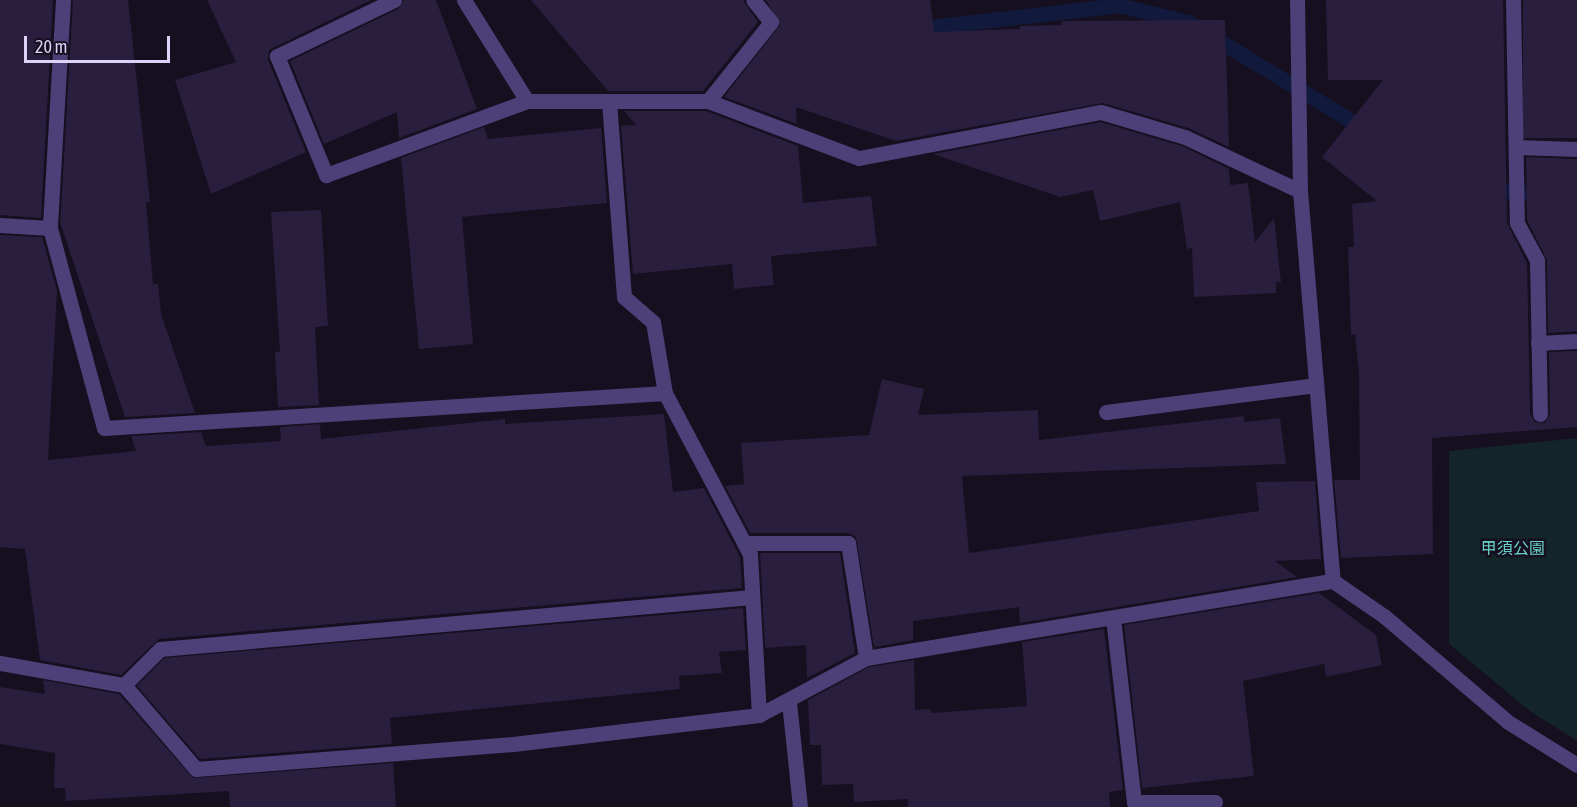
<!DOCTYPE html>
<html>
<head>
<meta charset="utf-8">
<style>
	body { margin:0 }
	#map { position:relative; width:1577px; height:807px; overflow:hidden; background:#150f1f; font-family:"Asap Condensed","Noto Sans JP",sans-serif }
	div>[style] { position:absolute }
	.green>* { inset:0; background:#132528 }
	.stream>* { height:15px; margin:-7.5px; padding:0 7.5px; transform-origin:7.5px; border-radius:7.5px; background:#111a3c }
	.building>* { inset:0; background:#291e3e; transform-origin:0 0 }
	.minor>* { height:15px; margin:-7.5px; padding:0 7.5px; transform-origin:7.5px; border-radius:7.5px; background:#4b4078 }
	span { translate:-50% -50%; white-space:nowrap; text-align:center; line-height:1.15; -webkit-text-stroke:5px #150f1f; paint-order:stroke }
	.park-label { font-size:16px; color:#68d0c7 }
	.scale { position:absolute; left:24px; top:36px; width:146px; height:27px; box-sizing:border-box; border:3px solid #ddd3f9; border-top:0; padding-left:8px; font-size:18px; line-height:21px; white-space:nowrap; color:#ddd3f9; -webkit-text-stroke:4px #150f1f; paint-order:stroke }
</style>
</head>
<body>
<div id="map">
	<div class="green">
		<div style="clip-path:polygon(1577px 438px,1577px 741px,1530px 711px,1449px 644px,1449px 451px)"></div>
	</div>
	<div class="stream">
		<div style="left:913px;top:29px;width:207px;rotate:-6.6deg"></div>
		<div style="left:1119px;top:5px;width:71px;rotate:13.8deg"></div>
		<div style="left:1188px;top:22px;width:210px;rotate:31.2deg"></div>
		<div style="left:1486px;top:190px;width:91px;rotate:3.1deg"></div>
	</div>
	<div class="building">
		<div style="clip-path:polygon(0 0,53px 0,41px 218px,0 215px)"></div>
		<div style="clip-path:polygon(73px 0,128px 0,150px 202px,146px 202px,153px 284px,158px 284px,161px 314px,195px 413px,125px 417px,60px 222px,60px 228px,60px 227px)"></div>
		<div style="clip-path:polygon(207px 0,371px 0,269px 50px,268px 60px,306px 152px,211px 194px,175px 80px,236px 62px)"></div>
		<div style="clip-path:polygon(404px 0,436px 0,477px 109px,399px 138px,397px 112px,324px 144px,290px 61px,398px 9px)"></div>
		<div style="clip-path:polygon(531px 0,743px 0,758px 22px,703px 91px,608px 91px)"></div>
		<div style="clip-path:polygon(766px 0,930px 0,934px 32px,1020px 29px,1020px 26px,1062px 25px,1062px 21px,1225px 20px,1229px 147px,1188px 128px,1103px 103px,896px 141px,796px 107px,797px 124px,724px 97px,780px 25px)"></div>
		<div style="clip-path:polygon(1326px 0,1503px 0,1507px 223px,1527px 263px,1530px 414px,1535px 422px,1545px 423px,1550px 414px,1549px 352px,1577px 351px,1577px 427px,1432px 438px,1433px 554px,1341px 558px,1334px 480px,1360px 480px,1359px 372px,1355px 334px,1351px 335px,1348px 247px,1354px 247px,1352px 204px,1377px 201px,1322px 157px,1383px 80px,1328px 80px)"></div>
		<div style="left:1523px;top:0;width:54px;height:138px"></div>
		<div style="clip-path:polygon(624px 111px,706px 111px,798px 146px,803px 203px,871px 196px,877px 246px,771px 256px,774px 285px,734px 289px,732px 264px,633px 274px,621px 126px,636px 125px)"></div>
		<div style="clip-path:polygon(1100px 122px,1182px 146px,1229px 169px,1230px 185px,1248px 183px,1255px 242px,1274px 218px,1281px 282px,1276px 282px,1276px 293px,1194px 297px,1192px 248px,1187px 249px,1180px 202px,1100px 221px,1093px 190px,1060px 197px,933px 154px)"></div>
		<div style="clip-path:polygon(484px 127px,488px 139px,601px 128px,607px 203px,462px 217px,473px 344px,419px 349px,401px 158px)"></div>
		<div style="clip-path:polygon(1526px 157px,1577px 159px,1577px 331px,1548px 333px,1547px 260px,1527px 220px)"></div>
		<div style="clip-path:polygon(321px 210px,328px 326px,315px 327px,319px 405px,278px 407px,275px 352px,280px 352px,271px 212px)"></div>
		<div style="clip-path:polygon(0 235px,42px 237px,57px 290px,48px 460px,136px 451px,131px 436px,201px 432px,206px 446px,281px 441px,280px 427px,320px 424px,321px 439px,505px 419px,505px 424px,664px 414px,673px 492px,704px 488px,740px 557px,742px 588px,159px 639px,121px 675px,40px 660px,25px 549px,0 547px)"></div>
		<div style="clip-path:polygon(882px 379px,924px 389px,918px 415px,1038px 410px,1039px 440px,1244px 416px,1244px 422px,1280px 418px,1286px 464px,962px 476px,969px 553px,1259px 511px,1256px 482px,1315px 481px,1321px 559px,1275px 561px,1297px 577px,1020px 623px,1019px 607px,913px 621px,913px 640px,874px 647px,856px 537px,848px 533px,750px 533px,725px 486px,744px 484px,741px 443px,869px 435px)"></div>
		<div style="clip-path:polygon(760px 553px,840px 553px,855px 653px,807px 678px,806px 645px,765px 648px)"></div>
		<div style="clip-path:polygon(1319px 593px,1376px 635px,1382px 665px,1326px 677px,1324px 664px,1243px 681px,1254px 776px,1142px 788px,1124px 625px)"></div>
		<div style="clip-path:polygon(743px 608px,746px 650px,719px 652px,722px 673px,679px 676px,680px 689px,390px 718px,392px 744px,200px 759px,137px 686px,164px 658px)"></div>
		<div style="clip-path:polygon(1104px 629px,1123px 790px,1109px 792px,1110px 807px,908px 807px,908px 799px,854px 802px,853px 784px,822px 785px,821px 745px,810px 745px,808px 700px,869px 667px,914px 660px,915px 710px,930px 709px,931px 713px,1027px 706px,1022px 642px)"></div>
		<div style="clip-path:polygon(43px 680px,119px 694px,193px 778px,393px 763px,396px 807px,230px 807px,229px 791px,66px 801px,65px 788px,54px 788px,55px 753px,0 744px,0 687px,45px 694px)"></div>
	</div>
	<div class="minor">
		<div style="left:63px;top:0;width:228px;rotate:93.3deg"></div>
		<div style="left:50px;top:228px;width:207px;rotate:74.9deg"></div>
		<div style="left:104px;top:428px;width:562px;rotate:-3.57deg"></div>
		<div style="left:394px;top:0;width:130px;rotate:154.4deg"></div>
		<div style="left:277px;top:56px;width:129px;rotate:67.6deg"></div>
		<div style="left:326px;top:175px;width:214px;rotate:-20.2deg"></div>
		<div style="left:527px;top:101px;width:181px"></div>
		<div style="left:708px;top:101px;width:161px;rotate:20.7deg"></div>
		<div style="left:859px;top:158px;width:246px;rotate:-10.8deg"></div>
		<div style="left:1101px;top:112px;width:88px;rotate:16.6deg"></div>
		<div style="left:1185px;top:137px;width:127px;rotate:25.2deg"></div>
		<div style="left:464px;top:0;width:119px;rotate:58deg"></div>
		<div style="left:1297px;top:0;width:191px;rotate:89.1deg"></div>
		<div style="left:1300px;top:191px;width:391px;rotate:85.2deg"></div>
		<div style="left:1513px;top:0;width:223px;rotate:89deg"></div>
		<div style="left:1517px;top:223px;width:42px;rotate:61.6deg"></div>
		<div style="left:1537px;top:260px;width:154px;rotate:88.9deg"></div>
		<div style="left:708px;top:101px;width:101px;rotate:-51.4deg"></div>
		<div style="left:771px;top:22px;width:28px;rotate:-129deg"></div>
		<div style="left:609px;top:102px;width:196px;rotate:85.6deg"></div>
		<div style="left:624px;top:297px;width:38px;rotate:41deg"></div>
		<div style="left:653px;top:322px;width:72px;rotate:80.4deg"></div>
		<div style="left:665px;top:393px;width:182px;rotate:62.2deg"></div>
		<div style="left:750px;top:554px;width:161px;rotate:86.8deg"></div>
		<div style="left:1517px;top:147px;width:60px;rotate:1.9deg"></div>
		<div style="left:0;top:225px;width:50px;rotate:3.4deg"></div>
		<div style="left:1538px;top:343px;width:39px;rotate:-3deg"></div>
		<div style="left:1106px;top:412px;width:212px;rotate:-7.3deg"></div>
		<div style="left:744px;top:543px;width:104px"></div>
		<div style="left:848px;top:543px;width:116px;rotate:81.1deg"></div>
		<div style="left:1113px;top:618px;width:185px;rotate:83.5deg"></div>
		<div style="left:1134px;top:802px;width:81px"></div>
		<div style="left:0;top:663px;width:126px;rotate:10.1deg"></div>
		<div style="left:124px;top:685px;width:111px;rotate:49.4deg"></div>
		<div style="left:196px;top:769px;width:318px;rotate:-4.5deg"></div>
		<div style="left:513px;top:744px;width:248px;rotate:-6.7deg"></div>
		<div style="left:759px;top:715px;width:121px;rotate:-28deg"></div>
		<div style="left:866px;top:658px;width:473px;rotate:-9.4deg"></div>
		<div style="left:1333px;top:581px;width:62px;rotate:34.5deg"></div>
		<div style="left:1384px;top:616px;width:163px;rotate:40.5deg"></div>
		<div style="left:1508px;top:722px;width:81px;rotate:31.9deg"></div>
		<div style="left:124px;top:685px;width:51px;rotate:-45deg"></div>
		<div style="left:160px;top:649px;width:594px;rotate:-5.02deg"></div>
		<div style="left:789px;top:702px;width:106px;rotate:84deg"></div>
	</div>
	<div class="park-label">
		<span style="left:1513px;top:548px">甲須公園</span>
	</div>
	<div class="scale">20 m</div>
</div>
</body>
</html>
